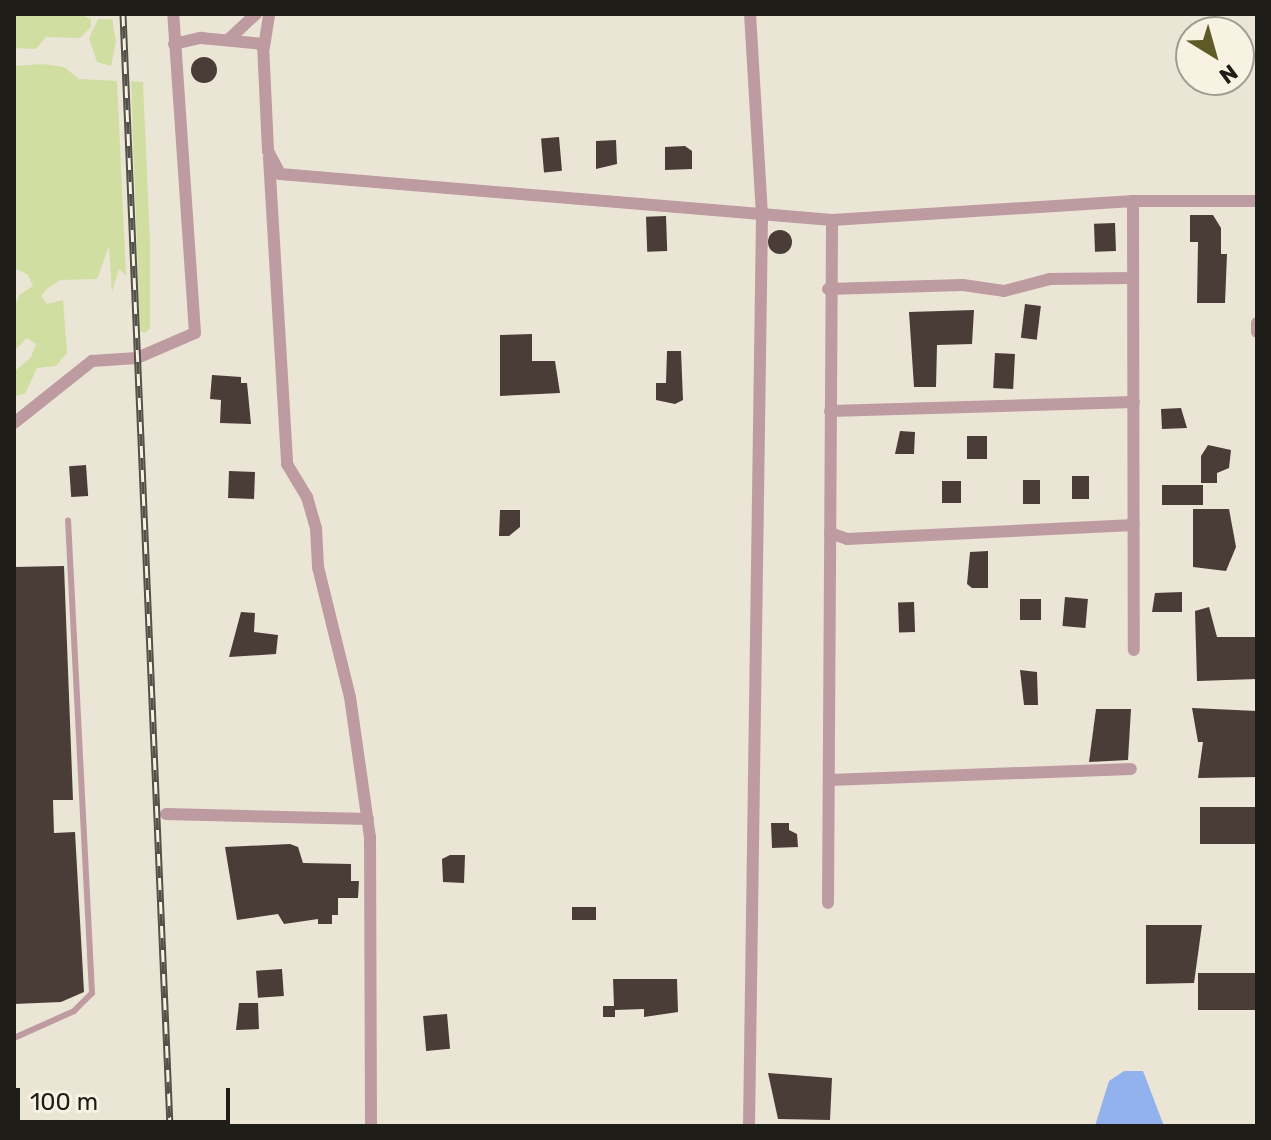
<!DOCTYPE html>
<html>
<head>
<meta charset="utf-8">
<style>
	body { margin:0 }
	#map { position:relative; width:1271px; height:1140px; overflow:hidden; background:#ebe5d6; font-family:Rubik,sans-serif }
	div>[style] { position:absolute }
	.green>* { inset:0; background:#d1dea1 }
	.water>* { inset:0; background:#91b2ed }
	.building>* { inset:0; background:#4a3c37; transform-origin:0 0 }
	.round { border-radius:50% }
	.lane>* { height:6px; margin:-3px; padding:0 3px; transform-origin:3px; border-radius:3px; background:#be9ba0 }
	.street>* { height:12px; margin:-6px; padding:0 6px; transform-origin:6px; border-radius:6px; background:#be9ba0 }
	.rail>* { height:7px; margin-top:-3.5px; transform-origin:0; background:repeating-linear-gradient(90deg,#f8f2e3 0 12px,#545149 0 24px); box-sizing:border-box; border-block:2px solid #545149 }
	span { translate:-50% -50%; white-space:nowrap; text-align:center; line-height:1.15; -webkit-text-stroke:8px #f8f2e3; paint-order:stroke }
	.frame { position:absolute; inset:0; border:16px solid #1f1d18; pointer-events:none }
	.north { position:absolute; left:1175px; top:16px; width:80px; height:80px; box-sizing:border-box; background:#f8f2e3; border:2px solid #a19d92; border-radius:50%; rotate:143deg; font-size:22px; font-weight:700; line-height:32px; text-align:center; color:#1f1d18 }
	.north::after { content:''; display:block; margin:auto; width:28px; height:36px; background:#5f5b28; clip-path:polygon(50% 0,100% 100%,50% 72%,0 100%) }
	.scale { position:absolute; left:16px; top:1088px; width:214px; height:36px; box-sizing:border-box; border:4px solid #1f1d18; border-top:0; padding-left:10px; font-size:24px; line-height:28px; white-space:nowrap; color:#1f1d18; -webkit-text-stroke:6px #f8f2e3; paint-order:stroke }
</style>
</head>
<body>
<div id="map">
	<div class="green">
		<div style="clip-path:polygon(14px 14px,79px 14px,91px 19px,91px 27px,80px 38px,46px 37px,36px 49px,14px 48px)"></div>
		<div style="clip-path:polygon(98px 19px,112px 19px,116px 42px,111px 66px,97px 62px,89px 38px)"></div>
		<div style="clip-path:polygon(43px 64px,64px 67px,79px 79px,117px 81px,126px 275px,119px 269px,112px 292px,109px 246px,97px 279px,60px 280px,48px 288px,41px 296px,47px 304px,63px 300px,67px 353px,56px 366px,37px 368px,25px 394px,14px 396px,14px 372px,31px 357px,36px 344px,27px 338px,14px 351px,14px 310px,19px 295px,33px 286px,28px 275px,14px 268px,14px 66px)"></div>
		<div style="clip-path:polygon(131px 81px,143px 82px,150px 243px,150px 328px,145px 333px,140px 331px)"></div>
	</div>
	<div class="water">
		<div style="clip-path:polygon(1124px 1071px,1143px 1071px,1164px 1126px,1095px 1126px,1109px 1081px)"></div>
	</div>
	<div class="building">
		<div class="round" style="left:191px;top:57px;width:26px;height:26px"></div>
		<div style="left:559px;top:137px;width:34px;height:18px;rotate:85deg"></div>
		<div style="clip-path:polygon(616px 140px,617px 164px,596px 169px,596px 141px)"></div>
		<div style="clip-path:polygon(685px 146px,692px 151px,692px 169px,665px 170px,665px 147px)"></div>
		<div style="clip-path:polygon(1190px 215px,1213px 215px,1221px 228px,1221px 254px,1227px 254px,1225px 303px,1197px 303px,1198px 242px,1190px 242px)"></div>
		<div style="left:666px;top:216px;width:35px;height:20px;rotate:88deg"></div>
		<div style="left:1115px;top:223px;width:28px;height:21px;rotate:88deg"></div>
		<div class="round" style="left:768px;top:230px;width:24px;height:24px"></div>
		<div style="left:1025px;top:304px;width:16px;height:34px;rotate:7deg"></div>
		<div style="clip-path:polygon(974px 310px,972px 344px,937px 345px,936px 387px,914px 387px,909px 312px)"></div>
		<div style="clip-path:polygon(532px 334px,532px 361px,555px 361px,560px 393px,500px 396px,500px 335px)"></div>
		<div style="clip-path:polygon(667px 351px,681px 351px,683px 400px,675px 404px,656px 400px,656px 383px,666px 383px)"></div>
		<div style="left:995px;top:353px;width:20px;height:35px;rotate:3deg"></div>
		<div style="clip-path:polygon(212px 375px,241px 377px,241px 383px,247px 383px,251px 424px,220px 423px,221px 400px,210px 399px)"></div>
		<div style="clip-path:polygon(1181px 408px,1187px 428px,1162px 429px,1161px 409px)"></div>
		<div style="clip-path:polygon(900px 431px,915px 432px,914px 454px,895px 454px)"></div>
		<div style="left:987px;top:436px;width:23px;height:20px;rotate:90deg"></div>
		<div style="clip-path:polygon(1208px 445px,1231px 450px,1229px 468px,1217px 473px,1217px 483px,1201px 483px,1201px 456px)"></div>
		<div style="left:86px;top:465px;width:31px;height:17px;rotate:86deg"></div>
		<div style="left:229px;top:471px;width:26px;height:27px;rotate:2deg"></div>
		<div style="left:1072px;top:476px;width:17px;height:23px"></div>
		<div style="left:1040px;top:480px;width:24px;height:17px;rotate:90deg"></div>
		<div style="left:942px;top:481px;width:19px;height:22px"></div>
		<div style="left:1162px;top:485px;width:41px;height:20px"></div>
		<div style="clip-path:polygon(1193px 509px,1229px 509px,1236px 547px,1226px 571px,1193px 567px)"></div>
		<div style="clip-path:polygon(500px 510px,520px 510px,520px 527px,509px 536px,499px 536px)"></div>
		<div style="clip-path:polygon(988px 551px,988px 588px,972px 588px,967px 584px,970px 552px)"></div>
		<div style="clip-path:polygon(64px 566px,73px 800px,53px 800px,54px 833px,75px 832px,84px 992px,61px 1002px,14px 1004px,14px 567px)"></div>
		<div style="clip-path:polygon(1182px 592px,1182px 612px,1152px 612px,1155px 593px)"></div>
		<div style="left:1065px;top:597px;width:23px;height:29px;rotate:5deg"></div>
		<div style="left:1041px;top:599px;width:21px;height:21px;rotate:90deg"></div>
		<div style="left:914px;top:602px;width:30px;height:16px;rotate:88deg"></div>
		<div style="clip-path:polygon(1209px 607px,1217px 637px,1255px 637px,1257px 679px,1197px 681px,1195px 611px)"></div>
		<div style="clip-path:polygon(241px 612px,255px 613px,254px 632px,278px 635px,276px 654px,229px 657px)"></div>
		<div style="clip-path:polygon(1020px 670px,1037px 672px,1038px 705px,1024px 705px)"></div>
		<div style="clip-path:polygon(1192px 708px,1257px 711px,1257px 777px,1198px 778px,1203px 742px,1198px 742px)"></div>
		<div style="clip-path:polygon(1096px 709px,1131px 709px,1128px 760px,1089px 762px)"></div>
		<div style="left:1257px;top:807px;width:37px;height:57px;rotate:90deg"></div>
		<div style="clip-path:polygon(771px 823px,789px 823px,789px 830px,797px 834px,798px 847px,772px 848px)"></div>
		<div style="clip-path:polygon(290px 844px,298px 847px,303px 863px,351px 864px,351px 881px,359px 881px,358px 898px,338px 898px,338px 915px,332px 915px,332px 924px,318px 924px,318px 919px,284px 924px,278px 914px,237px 920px,225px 847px)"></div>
		<div style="clip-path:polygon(450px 855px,465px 855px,464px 883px,443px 882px,442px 859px)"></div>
		<div style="left:596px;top:907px;width:13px;height:24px;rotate:90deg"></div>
		<div style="clip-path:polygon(1146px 925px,1202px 925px,1194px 983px,1146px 984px)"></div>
		<div style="left:282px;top:969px;width:27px;height:26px;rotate:86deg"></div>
		<div style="left:1257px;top:973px;width:37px;height:59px;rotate:90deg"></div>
		<div style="clip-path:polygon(613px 979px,677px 979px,678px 1012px,644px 1017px,644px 1009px,615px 1010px,615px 1017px,603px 1017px,603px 1006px,614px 1006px)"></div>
		<div style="clip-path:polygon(239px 1003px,258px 1003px,259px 1029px,236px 1030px)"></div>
		<div style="left:447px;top:1014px;width:35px;height:24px;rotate:85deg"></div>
		<div style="clip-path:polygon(768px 1073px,832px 1078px,830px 1120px,778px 1119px)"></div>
	</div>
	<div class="lane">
		<div style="left:14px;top:1038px;width:66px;rotate:-24.2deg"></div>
		<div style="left:74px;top:1011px;width:25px;rotate:-45deg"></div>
		<div style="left:92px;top:993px;width:473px;rotate:-92.9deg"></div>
	</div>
	<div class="street">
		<div style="left:228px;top:40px;width:38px;rotate:-43deg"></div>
		<div style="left:174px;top:44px;width:28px;rotate:-13deg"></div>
		<div style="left:201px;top:38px;width:62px;rotate:5.5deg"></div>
		<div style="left:263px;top:44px;width:107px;rotate:87.3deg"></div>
		<div style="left:268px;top:151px;width:26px;rotate:62deg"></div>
		<div style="left:280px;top:174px;width:554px;rotate:4.76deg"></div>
		<div style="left:832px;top:220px;width:302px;rotate:-3.6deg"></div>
		<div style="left:1133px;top:201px;width:124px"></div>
		<div style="left:264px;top:47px;width:33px;rotate:-81deg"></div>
		<div style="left:269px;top:158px;width:307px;rotate:86.6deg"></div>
		<div style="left:287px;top:464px;width:39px;rotate:59deg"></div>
		<div style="left:307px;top:497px;width:32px;rotate:74deg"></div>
		<div style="left:316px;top:528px;width:39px;rotate:87deg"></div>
		<div style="left:318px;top:567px;width:134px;rotate:76.2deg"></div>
		<div style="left:350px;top:697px;width:141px;rotate:81.9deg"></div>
		<div style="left:370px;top:837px;width:289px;rotate:89.8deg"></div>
		<div style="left:1133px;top:201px;width:449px;rotate:89.9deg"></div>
		<div style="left:828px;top:289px;width:135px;rotate:-1.7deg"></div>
		<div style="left:963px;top:285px;width:41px;rotate:8.3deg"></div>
		<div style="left:1004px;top:291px;width:48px;rotate:-14.6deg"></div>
		<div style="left:1050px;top:279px;width:81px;rotate:-0.7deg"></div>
		<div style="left:1257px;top:323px;width:9px;rotate:90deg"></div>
		<div style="left:830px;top:411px;width:304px;rotate:-1.7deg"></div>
		<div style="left:14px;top:423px;width:100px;rotate:-38.5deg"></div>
		<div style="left:92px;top:361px;width:45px;rotate:-3.8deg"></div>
		<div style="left:137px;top:358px;width:63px;rotate:-23.3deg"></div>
		<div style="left:195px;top:333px;width:320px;rotate:-93.9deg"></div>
		<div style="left:830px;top:533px;width:18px;rotate:19deg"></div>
		<div style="left:847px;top:539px;width:287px;rotate:-2.8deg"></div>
		<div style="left:829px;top:780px;width:302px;rotate:-2.1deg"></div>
		<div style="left:166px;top:814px;width:202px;rotate:1.4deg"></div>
		<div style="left:828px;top:903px;width:683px;rotate:-89.66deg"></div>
		<div style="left:749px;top:1126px;width:911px;rotate:-89.18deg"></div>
		<div style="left:762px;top:215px;width:201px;rotate:-93.4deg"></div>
	</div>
	<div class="rail">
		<div style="left:123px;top:14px;width:1113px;rotate:87.58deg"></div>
	</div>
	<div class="frame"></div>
	<div class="north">N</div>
	<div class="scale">100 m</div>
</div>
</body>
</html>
